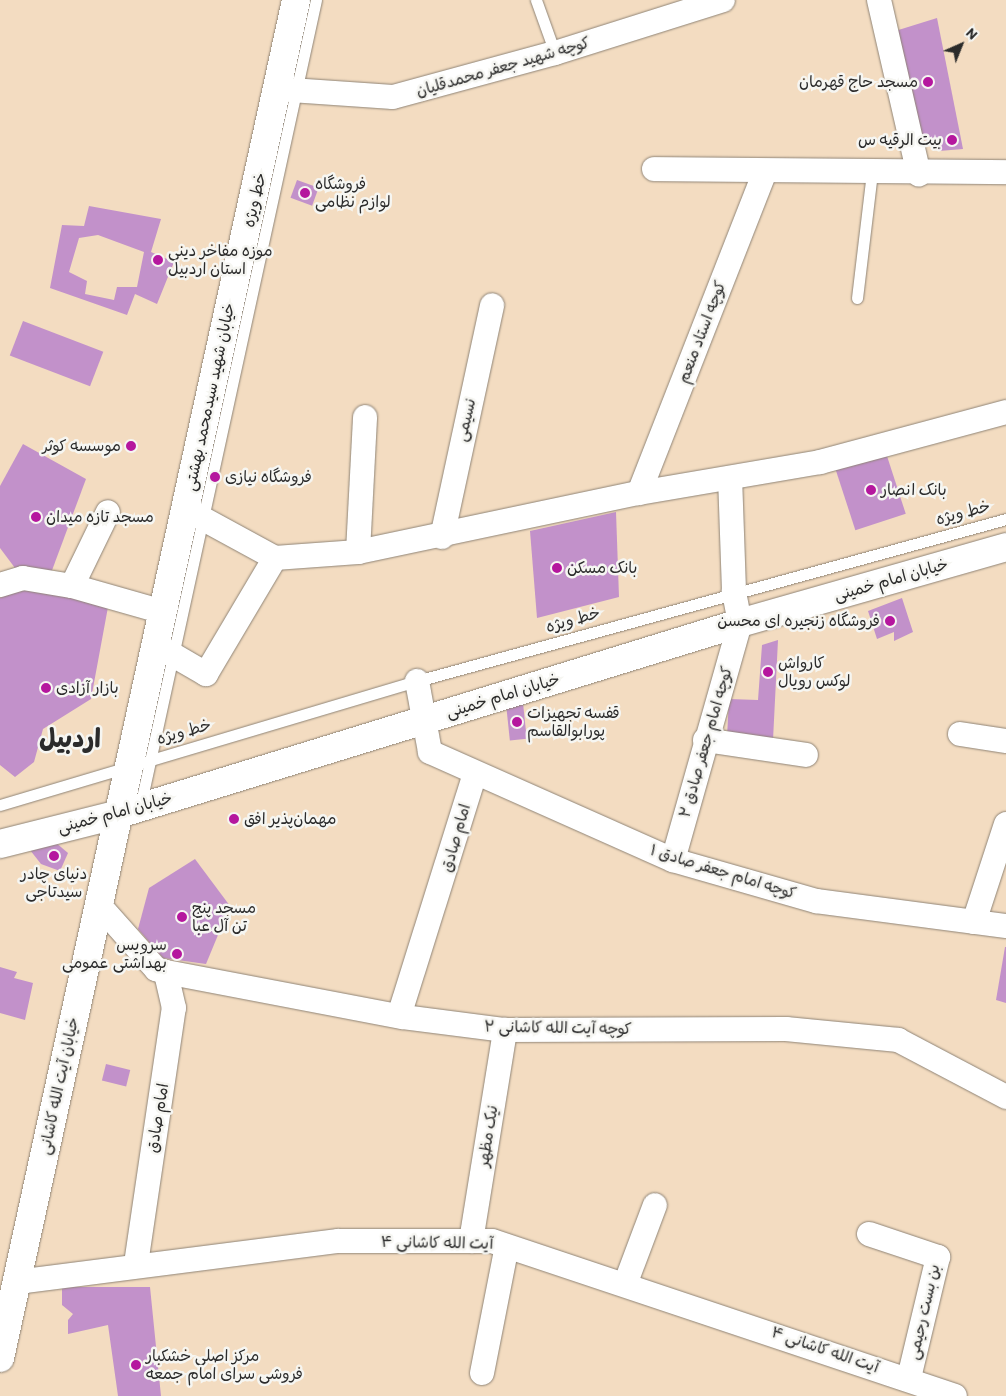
<!DOCTYPE html>
<html>
<head>
<meta charset="utf-8">
<style>
	body { margin:0 }
	#map { position:relative; width:1006px; height:1396px; overflow:hidden; background:#f3dcc1; font-family:Itim,"Playpen Sans Arabic",sans-serif }
	div>[style] { position:absolute }
	.building>* { inset:0; background:#c291ca; transform-origin:0 0 }
	.roads { filter:drop-shadow(0 0 1px #8f8476) drop-shadow(0 0 1px #8f8476) }
	.lane>* { height:11px; margin:-5.5px; padding:0 5.5px; transform-origin:5.5px; border-radius:5.5px; background:#fff }
	.street>* { height:24px; margin:-12px; padding:0 12px; transform-origin:12px; border-radius:12px; background:#fff }
	.secondary>* { height:28px; margin:-14px; padding:0 14px; transform-origin:14px; border-radius:14px; background:#fff }
	.dots>* { width:14px; height:14px; translate:-50% -50%; box-sizing:border-box; border:2px solid #f6f6f2; border-radius:50% }
	span { translate:-50% -50%; white-space:nowrap; text-align:center; line-height:1.15; -webkit-text-stroke:5px #f6f6f2; paint-order:stroke }
	.street-label { font-size:16px; color:#2b2b2b }
	.poi-label { font-size:16px; color:#2b2b2b }
	.right { translate:-100% -50%; text-align:right }
	.left { translate:0 -50%; text-align:left }
	.town-label { font-size:26px; color:#2b2b2b; font-weight:700 }
	.north { position:absolute; left:936px; top:20px; width:50px; height:50px; -webkit-text-stroke:4px #f6f6f2; paint-order:stroke; rotate:44deg; font-size:14px; font-weight:700; line-height:20px; text-align:center; color:#2b2b2b }
	.north::after { content:''; display:block; margin:auto; width:18px; height:22px; background:#2b2b2b; clip-path:polygon(50% 0,100% 100%,50% 72%,0 100%) }
</style>
</head>
<body>
<div id="map">
	<div class="building">
		<div style="clip-path:polygon(937px 18px,963px 149px,939px 151px,920px 135px,892px 32px)"></div>
		<div style="left:297px;top:180px;width:23px;height:19px;rotate:20deg"></div>
		<div style="clip-path:polygon(evenodd,89px 206px,161px 219px,151px 252px,174px 262px,157px 304px,135px 294px,127px 315px,50px 288px,62px 225px,84px 226px,89px 206px,98px 235px,144px 252px,137px 287px,117px 287px,114px 300px,85px 294px,87px 281px,69px 272px,79px 238px,98px 235px)"></div>
		<div style="left:23px;top:321px;width:86px;height:37px;rotate:21deg"></div>
		<div style="clip-path:polygon(23px 444px,86px 479px,51px 573px,15px 568px,0 548px,0 486px)"></div>
		<div style="left:886px;top:453px;width:64px;height:53px;rotate:72deg"></div>
		<div style="clip-path:polygon(616px 512px,619px 597px,537px 618px,530px 531px)"></div>
		<div style="clip-path:polygon(26px 585px,108px 607px,91px 699px,43px 729px,34px 762px,15px 777px,0 765px,0 598px)"></div>
		<div style="clip-path:polygon(902px 598px,913px 632px,894px 641px,894px 632px,877px 639px,868px 611px)"></div>
		<div style="clip-path:polygon(778px 640px,773px 740px,727px 737px,729px 699px,758px 700px,762px 645px)"></div>
		<div style="left:523px;top:703px;width:36px;height:17px;rotate:84deg"></div>
		<div style="clip-path:polygon(55px 842px,68px 853px,60px 871px,41px 864px,30px 850px)"></div>
		<div style="clip-path:polygon(195px 859px,230px 906px,206px 964px,163px 958px,138px 929px,149px 888px)"></div>
		<div style="clip-path:polygon(1005px 947px,1006px 947px,1006px 1003px,996px 1000px)"></div>
		<div style="clip-path:polygon(0 967px,17px 972px,14px 978px,33px 983px,25px 1020px,0 1013px)"></div>
		<div style="left:106px;top:1064px;width:25px;height:17px;rotate:14deg"></div>
		<div style="clip-path:polygon(62px 1287px,150px 1287px,161px 1396px,118px 1396px,108px 1325px,68px 1334px,68px 1320px,73px 1314px,62px 1305px)"></div>
	</div>
	<div class="roads">
		<div class="lane">
			<div style="left:536px;top:0;width:56px;rotate:70.3deg"></div>
			<div style="left:857px;top:298px;width:126px;rotate:-83.2deg"></div>
			<div style="left:0;top:805px;width:435px;rotate:-16.6deg"></div>
			<div style="left:417px;top:681px;width:611px;rotate:-15.38deg"></div>
			<div style="left:140px;top:807px;width:826px;rotate:-77.7deg"></div>
		</div>
		<div class="street">
			<div style="left:879px;top:0;width:179px;rotate:77.1deg"></div>
			<div style="left:276px;top:89px;width:117px;rotate:3.9deg"></div>
			<div style="left:393px;top:97px;width:168px;rotate:-15.2deg"></div>
			<div style="left:555px;top:53px;width:176px;rotate:-17.5deg"></div>
			<div style="left:654px;top:169px;width:352px;rotate:0.5deg"></div>
			<div style="left:639px;top:493px;width:345px;rotate:-68.6deg"></div>
			<div style="left:185px;top:509px;width:102px;rotate:28.6deg"></div>
			<div style="left:275px;top:558px;width:83px;rotate:-4.1deg"></div>
			<div style="left:358px;top:552px;width:287px;rotate:-11.9deg"></div>
			<div style="left:639px;top:493px;width:184px;rotate:-9.7deg"></div>
			<div style="left:820px;top:462px;width:193px;rotate:-15deg"></div>
			<div style="left:442px;top:537px;width:237px;rotate:-77.8deg"></div>
			<div style="left:358px;top:552px;width:135px;rotate:-87deg"></div>
			<div style="left:0;top:585px;width:24px;rotate:-17deg"></div>
			<div style="left:23px;top:578px;width:50px;rotate:9.3deg"></div>
			<div style="left:72px;top:586px;width:95px;rotate:15.9deg"></div>
			<div style="left:72px;top:586px;width:82px;rotate:-64.1deg"></div>
			<div style="left:156px;top:645px;width:58px;rotate:30.1deg"></div>
			<div style="left:206px;top:674px;width:135px;rotate:-59.3deg"></div>
			<div style="left:417px;top:681px;width:72px;rotate:79.6deg"></div>
			<div style="left:430px;top:752px;width:266px;rotate:24deg"></div>
			<div style="left:673px;top:860px;width:149px;rotate:16deg"></div>
			<div style="left:816px;top:901px;width:192px;rotate:7.5deg"></div>
			<div style="left:960px;top:734px;width:47px;rotate:8.7deg"></div>
			<div style="left:705px;top:740px;width:102px;rotate:8.4deg"></div>
			<div style="left:673px;top:860px;width:246px;rotate:-74.2deg"></div>
			<div style="left:740px;top:623px;width:33px;rotate:-101deg"></div>
			<div style="left:734px;top:591px;width:113px;rotate:-92deg"></div>
			<div style="left:99px;top:905px;width:86px;rotate:48.3deg"></div>
			<div style="left:156px;top:969px;width:10px;rotate:17deg"></div>
			<div style="left:166px;top:972px;width:241px;rotate:10.8deg"></div>
			<div style="left:403px;top:1017px;width:103px;rotate:7.3deg"></div>
			<div style="left:505px;top:1030px;width:281px;rotate:-0.2deg"></div>
			<div style="left:786px;top:1029px;width:113px;rotate:5.6deg"></div>
			<div style="left:898px;top:1040px;width:122px;rotate:27.8deg"></div>
			<div style="left:974px;top:922px;width:103px;rotate:-71.9deg"></div>
			<div style="left:399px;top:1016px;width:254px;rotate:-72.6deg"></div>
			<div style="left:869px;top:1234px;width:73px;rotate:18.4deg"></div>
			<div style="left:938px;top:1257px;width:124px;rotate:103.5deg"></div>
			<div style="left:471px;top:1241px;width:214px;rotate:-80.8deg"></div>
			<div style="left:136px;top:1264px;width:259px;rotate:-81.6deg"></div>
			<div style="left:174px;top:1008px;width:37px;rotate:-103deg"></div>
			<div style="left:17px;top:1282px;width:324px;rotate:-7.3deg"></div>
			<div style="left:338px;top:1241px;width:154px"></div>
			<div style="left:492px;top:1241px;width:488px;rotate:18.5deg"></div>
			<div style="left:626px;top:1282px;width:82px;rotate:-69.4deg"></div>
			<div style="left:482px;top:1373px;width:129px;rotate:-78.9deg"></div>
		</div>
		<div class="secondary">
			<div style="left:0;top:844px;width:123px;rotate:-14.1deg"></div>
			<div style="left:119px;top:814px;width:650px;rotate:-17.1deg"></div>
			<div style="left:740px;top:623px;width:277px;rotate:-15.9deg"></div>
			<div style="left:0;top:1358px;width:1390px;rotate:-77.7deg"></div>
		</div>
	</div>
	<div class="dots">
		<div style="left:928px;top:82px;background:#b5179e"></div>
		<div style="left:952px;top:140px;background:#b5179e"></div>
		<div style="left:305px;top:193px;background:#b5179e"></div>
		<div style="left:158px;top:260px;background:#b5179e"></div>
		<div style="left:131px;top:446px;background:#b5179e"></div>
		<div style="left:215px;top:477px;background:#b5179e"></div>
		<div style="left:871px;top:490px;background:#b5179e"></div>
		<div style="left:36px;top:517px;background:#b5179e"></div>
		<div style="left:557px;top:568px;background:#b5179e"></div>
		<div style="left:890px;top:621px;background:#b5179e"></div>
		<div style="left:768px;top:672px;background:#b5179e"></div>
		<div style="left:46px;top:688px;background:#b5179e"></div>
		<div style="left:517px;top:722px;background:#b5179e"></div>
		<div style="left:234px;top:819px;background:#b5179e"></div>
		<div style="left:54px;top:856px;background:#b5179e"></div>
		<div style="left:182px;top:917px;background:#b5179e"></div>
		<div style="left:177px;top:954px;background:#b5179e"></div>
		<div style="left:136px;top:1365px;background:#b5179e"></div>
	</div>
	<div class="street-label">
		<span style="left:503px;top:67px;rotate:-16deg">کوچه شهید جعفر محمدقلیان</span>
		<span style="left:255px;top:200px;rotate:-77deg">خط ویژه</span>
		<span style="left:702px;top:332px;rotate:-69deg">کوچه استاد منعم</span>
		<span style="left:210px;top:397px;rotate:-78deg">خیابان شهید سیدمحمد بهشتی</span>
		<span style="left:466px;top:420px;rotate:-77deg">نسیمی</span>
		<span style="left:963px;top:513px;rotate:-15deg">خط ویژه</span>
		<span style="left:891px;top:580px;rotate:-16deg">خیابان امام خمینی</span>
		<span style="left:573px;top:620px;rotate:-16deg">خط ویژه</span>
		<span style="left:503px;top:696px;rotate:-17deg">خیابان امام خمینی</span>
		<span style="left:184px;top:732px;rotate:-16deg">خط ویژه</span>
		<span style="left:706px;top:742px;rotate:-74deg">کوچه امام جعفر صادق ۲</span>
		<span style="left:115px;top:813px;rotate:-15deg">خیابان امام خمینی</span>
		<span style="left:456px;top:838px;rotate:-74deg">امام صادق</span>
		<span style="left:723px;top:872px;rotate:17deg">کوچه امام جعفر صادق ۱</span>
		<span style="left:558px;top:1028px;rotate:1deg">کوچه آیت الله کاشانی ۲</span>
		<span style="left:59px;top:1086px;rotate:-78deg">خیابان آیت الله کاشانی</span>
		<span style="left:158px;top:1118px;rotate:-81deg">امام صادق</span>
		<span style="left:488px;top:1136px;rotate:-81deg">نیک مظهر</span>
		<span style="left:437px;top:1243px;rotate:1deg">آیت الله کاشانی ۴</span>
		<span style="left:924px;top:1312px;rotate:-77deg">بن بست رحیمی</span>
		<span style="left:825px;top:1350px;rotate:19deg">آیت الله کاشانی ۴</span>
	</div>
	<div class="poi-label">
		<span class="right" style="left:918px;top:82px">مسجد حاج قهرمان</span>
		<span class="right" style="left:942px;top:140px">بیت الرقیه س</span>
		<span class="left" style="left:315px;top:193px">فروشگاه<br>لوازم نظامی</span>
		<span class="left" style="left:168px;top:260px">موزه مفاخر دینی<br>استان اردبیل</span>
		<span class="right" style="left:121px;top:446px">موسسه کوثر</span>
		<span class="left" style="left:225px;top:477px">فروشگاه نیازی</span>
		<span class="left" style="left:881px;top:490px">بانک انصار</span>
		<span class="left" style="left:46px;top:517px">مسجد تازه میدان</span>
		<span class="left" style="left:567px;top:568px">بانک مسکن</span>
		<span class="right" style="left:880px;top:621px">فروشگاه زنجیره ای محسن</span>
		<span class="left" style="left:778px;top:672px">کارواش<br>لوکس رویال</span>
		<span class="left" style="left:56px;top:688px">بازار آزادی</span>
		<span class="left" style="left:527px;top:722px">قفسه تجهیزات<br>پورابوالقاسم</span>
		<span class="left" style="left:244px;top:819px">مهمان‌پذیر افق</span>
		<span style="left:54px;top:883px">دنیای چادر<br>سیدتاجی</span>
		<span class="left" style="left:192px;top:917px">مسجد پنج<br>تن آل عبا</span>
		<span class="right" style="left:167px;top:954px">سرویس<br>بهداشتی عمومی</span>
		<span class="left" style="left:146px;top:1365px">مرکز اصلی خشکبار<br>فروشی سرای امام جمعه</span>
	</div>
	<div class="town-label">
		<span style="left:70px;top:739px">اردبیل</span>
	</div>
	<div class="north">N</div>
</div>
</body>
</html>
